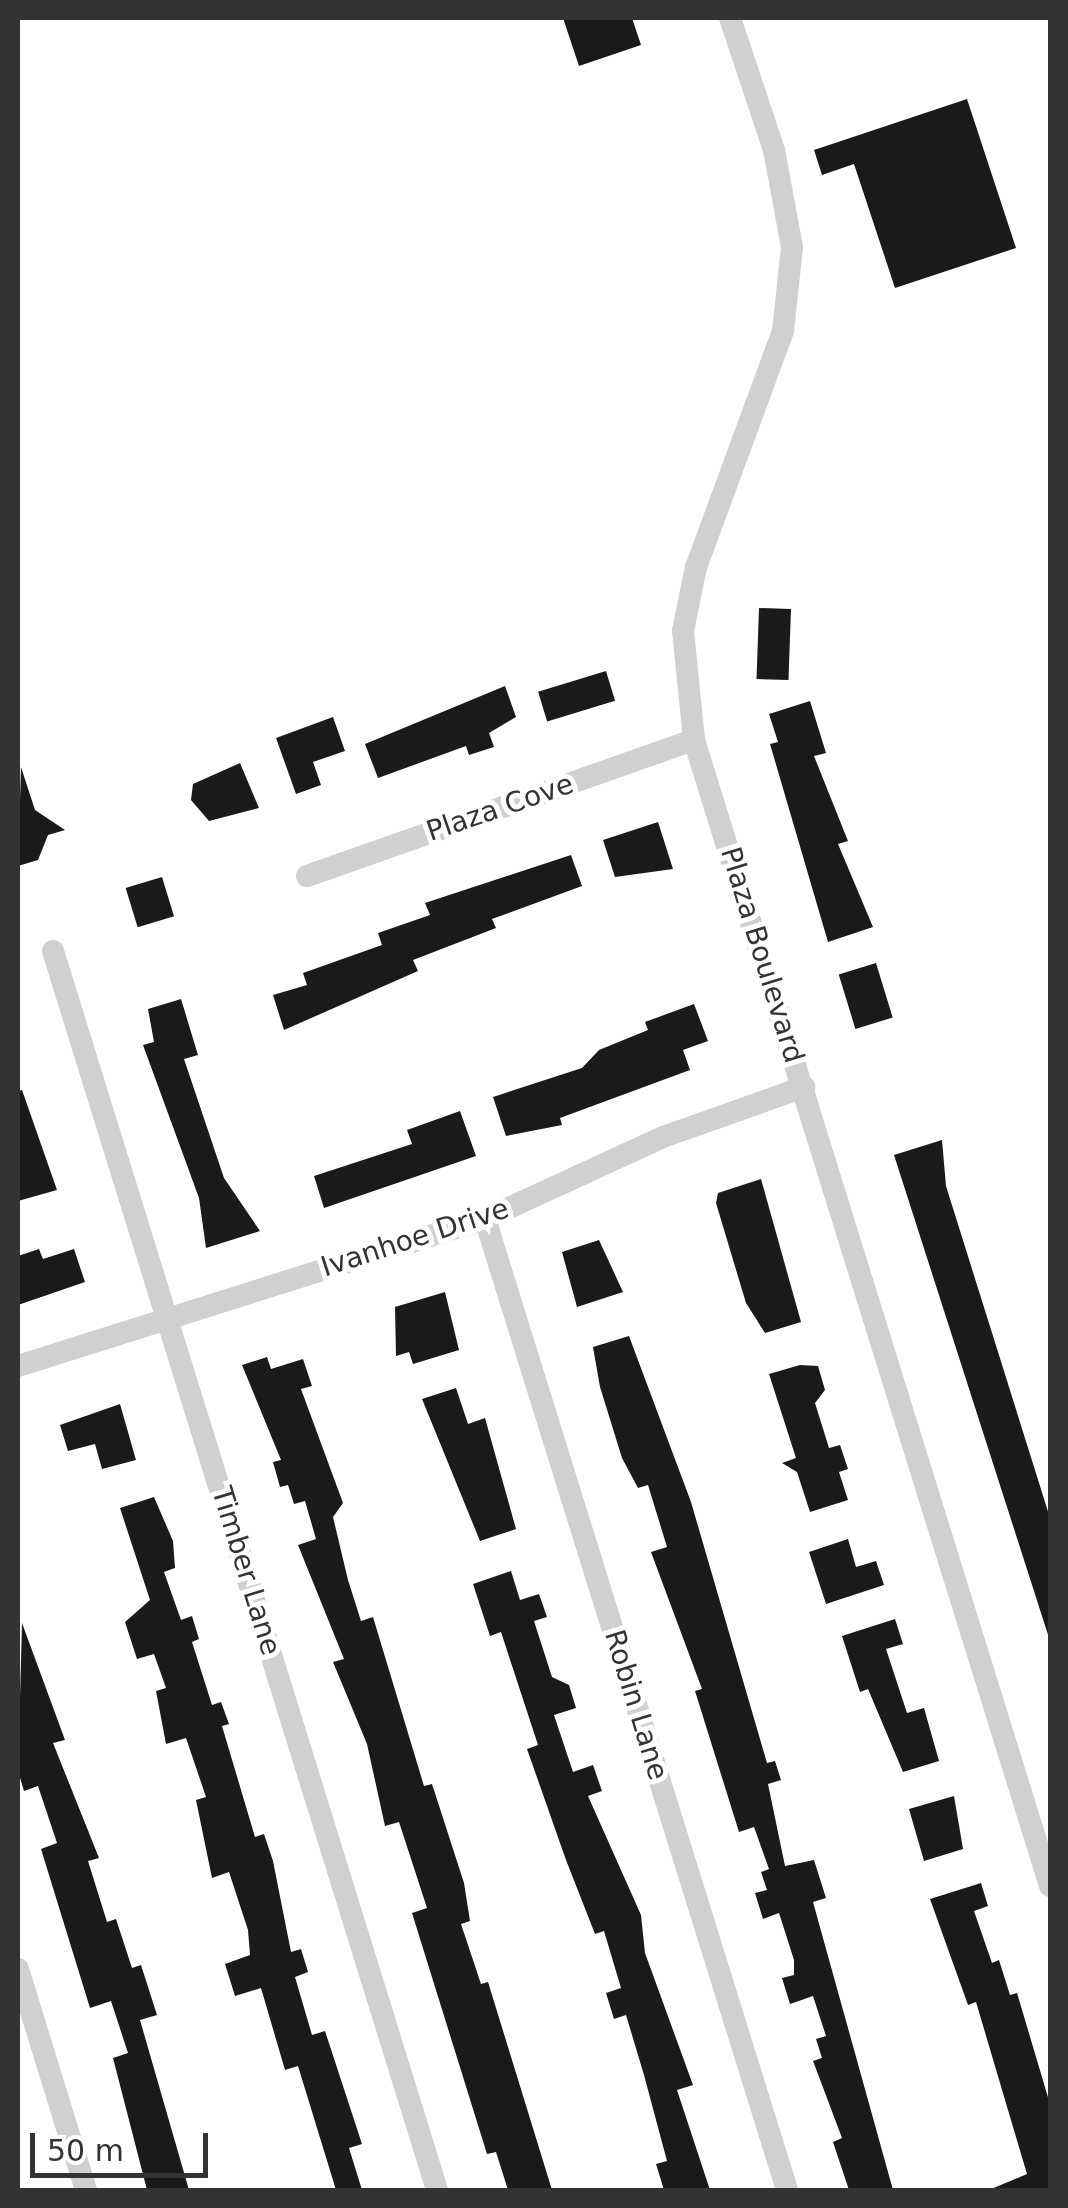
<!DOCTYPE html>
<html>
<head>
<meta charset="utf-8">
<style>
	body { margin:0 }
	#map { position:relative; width:1068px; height:2208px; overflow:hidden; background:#fff; font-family:"DejaVu Sans",sans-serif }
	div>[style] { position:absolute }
	.building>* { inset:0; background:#1a1a1a; transform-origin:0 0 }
	.minor>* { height:22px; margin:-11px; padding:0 11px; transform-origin:11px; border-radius:11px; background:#d0d0d0 }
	span { translate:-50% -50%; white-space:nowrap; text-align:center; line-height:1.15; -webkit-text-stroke:10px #fff; paint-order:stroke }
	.street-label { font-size:28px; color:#333 }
	.frame { position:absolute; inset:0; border:20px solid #333; pointer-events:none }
	.scale { position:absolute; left:30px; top:2133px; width:178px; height:45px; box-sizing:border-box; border:5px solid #333; border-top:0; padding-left:12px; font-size:30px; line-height:35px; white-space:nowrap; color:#333; -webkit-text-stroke:8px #fff; paint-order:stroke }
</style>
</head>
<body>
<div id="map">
	<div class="building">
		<div style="clip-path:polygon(563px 18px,632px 18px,641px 45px,579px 66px)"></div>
		<div style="clip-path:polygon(967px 99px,1016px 248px,895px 288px,854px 164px,822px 175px,814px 150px)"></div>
		<div style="left:759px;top:608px;width:32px;height:71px;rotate:2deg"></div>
		<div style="left:606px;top:671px;width:31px;height:71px;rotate:73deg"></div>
		<div style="clip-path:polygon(505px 686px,516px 717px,489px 733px,494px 747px,469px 755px,466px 746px,378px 778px,365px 744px)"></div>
		<div style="clip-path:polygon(810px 701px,826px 753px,814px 756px,848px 841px,838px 844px,873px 927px,828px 942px,770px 744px,778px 742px,769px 714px)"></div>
		<div style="clip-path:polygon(333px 717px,345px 751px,313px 762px,321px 785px,296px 794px,276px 738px)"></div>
		<div style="clip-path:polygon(240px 763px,259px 808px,209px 821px,191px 800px,193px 784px)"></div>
		<div style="clip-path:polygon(21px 767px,35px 810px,65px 830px,48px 835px,38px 860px,18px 866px)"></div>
		<div style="clip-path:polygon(658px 822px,673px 869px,615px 877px,603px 840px)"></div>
		<div style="clip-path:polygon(571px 855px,582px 886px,492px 919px,496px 928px,413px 960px,418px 971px,284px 1030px,273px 995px,307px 985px,303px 973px,382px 945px,378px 933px,430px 915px,425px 903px)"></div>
		<div style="left:162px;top:877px;width:41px;height:38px;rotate:73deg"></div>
		<div style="left:876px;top:963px;width:57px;height:39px;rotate:73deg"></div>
		<div style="clip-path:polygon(181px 999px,198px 1055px,184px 1059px,224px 1178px,260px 1231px,206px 1248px,199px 1198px,143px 1045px,154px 1042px,148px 1009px)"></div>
		<div style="clip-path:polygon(694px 1004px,708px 1041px,683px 1050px,690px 1070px,560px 1118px,562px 1125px,506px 1136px,493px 1097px,582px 1068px,599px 1050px,648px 1030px,645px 1022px)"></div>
		<div style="clip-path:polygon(22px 1090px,57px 1190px,18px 1201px,18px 1091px)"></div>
		<div style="clip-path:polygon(460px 1111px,476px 1156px,324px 1208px,314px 1176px,412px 1144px,407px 1130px)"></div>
		<div style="clip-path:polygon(942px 1140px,946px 1186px,1050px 1518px,1050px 1641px,894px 1155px)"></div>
		<div style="clip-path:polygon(761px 1179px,801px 1322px,765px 1333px,746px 1303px,716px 1203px,718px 1193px)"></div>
		<div style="clip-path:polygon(599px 1240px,623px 1292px,577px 1307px,562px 1252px)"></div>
		<div style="clip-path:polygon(39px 1249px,43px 1259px,74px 1249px,85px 1282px,18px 1305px,18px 1256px)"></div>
		<div style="clip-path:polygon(445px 1292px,459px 1350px,413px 1364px,409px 1352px,396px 1356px,395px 1307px)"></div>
		<div style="clip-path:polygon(629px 1336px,691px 1502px,767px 1763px,775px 1761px,781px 1780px,768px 1784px,785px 1866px,814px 1860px,826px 1898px,813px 1902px,893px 2190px,849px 2190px,833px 2142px,842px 2138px,813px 2061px,822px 2058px,816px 2039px,826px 2036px,813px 1996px,790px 2004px,782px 1978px,794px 1975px,794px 1960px,779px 1913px,763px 1919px,755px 1893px,767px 1890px,761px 1872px,769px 1869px,754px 1827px,739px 1832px,695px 1691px,702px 1689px,651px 1552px,667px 1547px,648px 1485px,638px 1488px,622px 1458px,600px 1387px,593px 1347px)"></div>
		<div style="clip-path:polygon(267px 1357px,271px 1369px,303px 1359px,312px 1386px,301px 1389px,343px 1503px,333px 1517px,348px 1580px,361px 1621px,373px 1617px,424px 1786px,432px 1784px,464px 1883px,470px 1921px,461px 1924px,481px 1984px,488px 1982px,552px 2190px,508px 2190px,496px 2152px,487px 2154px,412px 1913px,427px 1908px,399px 1822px,385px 1826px,367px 1744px,333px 1662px,344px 1659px,298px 1545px,316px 1539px,305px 1501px,294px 1504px,288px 1485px,280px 1487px,273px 1462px,281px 1460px,242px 1365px)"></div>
		<div style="clip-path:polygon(800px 1365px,818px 1366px,825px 1390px,815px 1403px,829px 1448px,840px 1445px,848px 1469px,839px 1472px,848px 1500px,810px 1512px,797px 1472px,782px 1463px,796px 1458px,769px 1374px)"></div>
		<div style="clip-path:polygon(456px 1388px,468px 1424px,485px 1418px,516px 1529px,480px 1541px,422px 1399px)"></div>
		<div style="clip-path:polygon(120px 1404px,136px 1460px,102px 1469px,95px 1444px,68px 1451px,60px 1425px)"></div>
		<div style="clip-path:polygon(154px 1497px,173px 1541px,175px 1568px,164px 1572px,181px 1620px,192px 1616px,199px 1639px,192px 1642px,212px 1705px,221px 1702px,229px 1724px,222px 1726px,255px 1837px,264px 1834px,273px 1861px,291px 1952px,301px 1949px,308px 1972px,295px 1977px,312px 2035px,325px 2031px,362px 2144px,349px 2148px,362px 2190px,336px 2190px,298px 2066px,285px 2070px,261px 1988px,235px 1996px,225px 1964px,250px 1955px,248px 1930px,229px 1872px,212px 1878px,196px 1800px,206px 1797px,186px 1738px,166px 1744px,156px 1691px,166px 1688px,154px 1654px,137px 1659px,125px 1622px,150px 1600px,120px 1508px)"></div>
		<div style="clip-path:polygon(848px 1539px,856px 1567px,876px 1561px,884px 1585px,826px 1604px,809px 1552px)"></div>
		<div style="clip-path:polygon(511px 1571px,520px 1600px,539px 1594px,547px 1617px,534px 1621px,552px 1677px,569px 1685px,576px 1708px,554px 1715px,573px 1772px,593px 1765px,602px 1791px,588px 1796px,641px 1915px,645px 1953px,693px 2085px,677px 2090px,710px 2190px,664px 2190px,656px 2164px,667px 2161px,644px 2075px,626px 2015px,614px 2019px,606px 1993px,621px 1988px,604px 1931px,595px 1934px,566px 1860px,527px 1749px,538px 1745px,501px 1632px,490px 1636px,473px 1584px)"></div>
		<div style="clip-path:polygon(895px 1619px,903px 1644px,886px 1649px,907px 1713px,924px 1708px,939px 1761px,903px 1772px,868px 1689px,860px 1692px,842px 1636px)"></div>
		<div style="clip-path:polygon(22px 1623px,65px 1740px,53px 1743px,99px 1858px,88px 1861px,107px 1922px,116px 1919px,132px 1968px,141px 1965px,157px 2015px,140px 2020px,189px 2190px,147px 2190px,113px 2058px,128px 2053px,111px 2001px,90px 2008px,41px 1849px,57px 1843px,38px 1786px,24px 1791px,18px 1771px)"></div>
		<div style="clip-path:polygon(954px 1796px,963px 1849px,924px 1861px,909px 1809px)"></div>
		<div style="clip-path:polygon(981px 1883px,988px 1906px,974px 1911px,992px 1963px,999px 1960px,1010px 1995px,1017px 1993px,1050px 2104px,1050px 2190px,989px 2190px,1027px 2174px,976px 2002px,968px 2005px,930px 1899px)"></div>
	</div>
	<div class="minor">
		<div style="left:730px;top:18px;width:139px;rotate:71.6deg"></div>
		<div style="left:774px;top:150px;width:99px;rotate:79.5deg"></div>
		<div style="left:792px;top:247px;width:84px;rotate:96.1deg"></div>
		<div style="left:783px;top:331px;width:252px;rotate:110.2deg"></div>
		<div style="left:696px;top:567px;width:65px;rotate:101.5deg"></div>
		<div style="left:683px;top:631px;width:110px;rotate:84.2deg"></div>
		<div style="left:694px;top:740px;width:1200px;rotate:72.74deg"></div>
		<div style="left:307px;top:876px;width:410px;rotate:-19.4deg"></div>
		<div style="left:53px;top:951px;width:1297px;rotate:72.78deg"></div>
		<div style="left:485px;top:1219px;width:1017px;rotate:72.72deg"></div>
		<div style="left:18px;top:1366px;width:490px;rotate:-17.5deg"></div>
		<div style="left:485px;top:1219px;width:196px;rotate:-24.7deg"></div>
		<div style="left:663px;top:1137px;width:150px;rotate:-19.5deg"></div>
		<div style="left:18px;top:1969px;width:231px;rotate:72.9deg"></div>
	</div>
	<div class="street-label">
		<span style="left:500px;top:808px;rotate:-19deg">Plaza Cove</span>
		<span style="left:762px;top:955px;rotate:73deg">Plaza Boulevard</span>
		<span style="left:415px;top:1238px;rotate:-18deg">Ivanhoe Drive</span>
		<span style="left:246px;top:1571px;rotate:73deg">Timber Lane</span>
		<span style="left:636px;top:1705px;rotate:73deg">Robin Lane</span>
	</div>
	<div class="frame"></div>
	<div class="scale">50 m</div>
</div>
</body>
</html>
